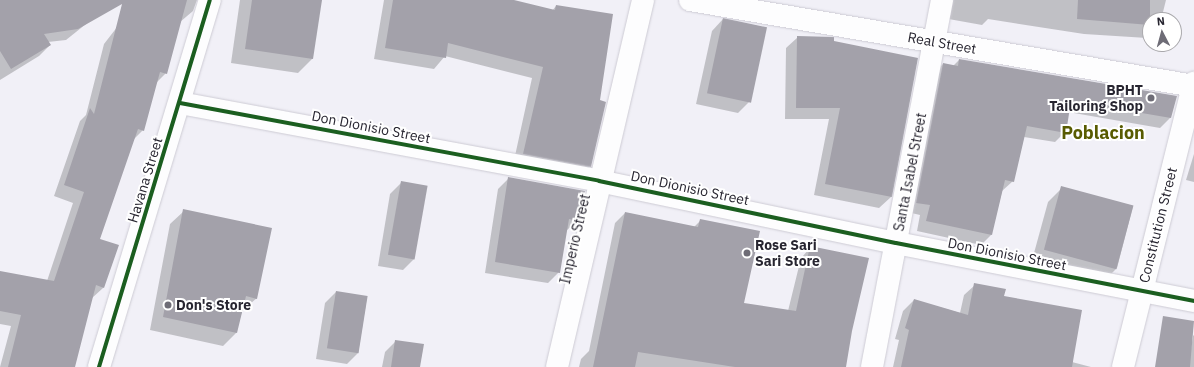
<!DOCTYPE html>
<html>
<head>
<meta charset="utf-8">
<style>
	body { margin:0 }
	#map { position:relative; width:1194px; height:367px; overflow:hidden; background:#f1f0f7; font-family:"IBM Plex Sans",sans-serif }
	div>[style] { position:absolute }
	.shadow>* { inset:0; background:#0003 }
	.building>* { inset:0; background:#a3a1aa; transform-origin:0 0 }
	.roads { filter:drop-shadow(0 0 1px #cdcbd4) drop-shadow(0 0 1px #cdcbd4) }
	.minor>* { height:22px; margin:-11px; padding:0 11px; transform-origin:11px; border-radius:11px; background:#fdfdfe }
	.tertiary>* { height:22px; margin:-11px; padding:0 11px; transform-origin:11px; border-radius:11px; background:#fdfdfe }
	.secondary>* { height:22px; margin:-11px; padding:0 11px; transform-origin:11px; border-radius:11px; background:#fdfdfe }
	.cycleway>* { height:4px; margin:-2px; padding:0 2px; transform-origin:2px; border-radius:2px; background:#1b5e20 }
	.dots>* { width:11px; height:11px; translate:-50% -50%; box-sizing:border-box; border:2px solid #fff; border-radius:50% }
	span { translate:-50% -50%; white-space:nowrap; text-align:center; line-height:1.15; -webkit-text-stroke:4px #fff; paint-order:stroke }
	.street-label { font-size:14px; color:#272530 }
	.poi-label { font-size:14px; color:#272530; font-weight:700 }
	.right { translate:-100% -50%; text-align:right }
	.left { translate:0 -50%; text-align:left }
	.district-label { font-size:18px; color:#585b01; font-weight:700 }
	.north { position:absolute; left:1142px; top:12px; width:40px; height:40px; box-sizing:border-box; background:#fff; border:1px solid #a9a8ac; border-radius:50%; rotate:354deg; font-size:11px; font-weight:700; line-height:16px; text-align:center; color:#272530 }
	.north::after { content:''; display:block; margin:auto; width:14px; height:18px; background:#6e6c76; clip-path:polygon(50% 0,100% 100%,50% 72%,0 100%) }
</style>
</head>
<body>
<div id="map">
	<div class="shadow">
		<div style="clip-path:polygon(0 0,84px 0,86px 24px,66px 40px,48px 42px,50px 45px,39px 56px,0 80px)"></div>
		<div style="clip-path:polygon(138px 0,197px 0,193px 11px,180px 22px,166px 73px,156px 83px,143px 130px,133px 140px,98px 239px,103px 288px,91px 299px,74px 367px,0 367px,11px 326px,0 324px,0 272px,47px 281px,73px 203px,54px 196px,80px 121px,86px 115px,104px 44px)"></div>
		<div style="clip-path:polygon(240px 0,321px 0,312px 59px,298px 73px,231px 63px)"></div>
		<div style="clip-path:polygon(384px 0,510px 0,552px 11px,556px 6px,590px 166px,579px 178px,513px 165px,532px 78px,445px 56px,434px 69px,374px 59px)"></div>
		<div style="clip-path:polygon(946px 0,1166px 0,1161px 20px,1150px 20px,1150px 35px,1147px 38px,1084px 34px,988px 19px,982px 25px,943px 18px)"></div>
		<div style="clip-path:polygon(723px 19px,750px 101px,738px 113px,696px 104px,712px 31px)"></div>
		<div style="clip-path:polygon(798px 37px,917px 59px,891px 197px,879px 208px,814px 195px,829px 119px,785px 119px,786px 48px)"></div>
		<div style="clip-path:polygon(959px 60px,1175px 96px,1170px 118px,1160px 128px,1068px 112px,1065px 132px,1055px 142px,1024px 137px,1013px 181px,1002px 191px,991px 235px,981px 245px,917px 231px,920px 215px,907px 212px,933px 74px,943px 64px,953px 66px)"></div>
		<div style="clip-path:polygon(1194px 154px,1194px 182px,1186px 180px)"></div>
		<div style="clip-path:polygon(509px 178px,578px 220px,566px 231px,559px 272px,548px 283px,485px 273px,498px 189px)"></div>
		<div style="clip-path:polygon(402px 182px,414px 259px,403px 270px,378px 266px,390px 194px)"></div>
		<div style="clip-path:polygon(1062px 188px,1133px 206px,1117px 268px,1103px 282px,1031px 264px,1048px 202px)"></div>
		<div style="clip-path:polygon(184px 211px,257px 298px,242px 311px,236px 333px,223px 346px,150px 330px,170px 224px)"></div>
		<div style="clip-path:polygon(625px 213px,694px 227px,701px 220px,743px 304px,788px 311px,801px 258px,811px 247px,851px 331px,844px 367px,579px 367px,581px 359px,589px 351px,615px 223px)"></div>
		<div style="clip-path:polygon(975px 285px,1003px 297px,1072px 362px,1091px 367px,893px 367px,899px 340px,895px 339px,903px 311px,914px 300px,960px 313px,964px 295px)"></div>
		<div style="clip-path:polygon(336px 292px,367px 297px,358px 353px,347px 364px,316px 359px,325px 303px)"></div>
		<div style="clip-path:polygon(1194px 335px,1194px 367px,1188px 367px,1193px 336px)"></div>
		<div style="clip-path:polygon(396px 341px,419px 367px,382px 367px,385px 352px)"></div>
	</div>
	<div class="building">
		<div style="clip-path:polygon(0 0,187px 0,167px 74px,160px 72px,144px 131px,138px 129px,100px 239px,119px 245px,104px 288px,96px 285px,75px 367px,8px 367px,21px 315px,0 311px,0 271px,54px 281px,84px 192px,64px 185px,90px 108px,94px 114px,122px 4px,78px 29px,44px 34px,51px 45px,11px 69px,0 51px)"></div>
		<div style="clip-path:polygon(252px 0,322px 0,313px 59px,245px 49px)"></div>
		<div style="clip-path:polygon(393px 0,514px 0,555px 10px,556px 5px,613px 14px,600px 100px,606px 102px,591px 167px,523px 154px,543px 67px,448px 43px,446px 58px,385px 48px)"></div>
		<div style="clip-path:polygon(1078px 0,1150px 0,1150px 25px,1077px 19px)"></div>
		<div style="left:723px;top:18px;width:45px;height:77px;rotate:12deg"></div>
		<div style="clip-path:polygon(797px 36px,834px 37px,834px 41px,918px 58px,892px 197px,825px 184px,840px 108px,796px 108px)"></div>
		<div style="clip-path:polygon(959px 59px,1177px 96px,1171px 118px,1071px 101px,1066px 133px,1027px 126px,1014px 182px,1005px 180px,992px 235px,926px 221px,930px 205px,916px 203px,943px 63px,958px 66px)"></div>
		<div style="clip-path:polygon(508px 177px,585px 191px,578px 221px,569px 219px,560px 273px,495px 262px)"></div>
		<div style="left:401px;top:181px;width:27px;height:75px;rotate:10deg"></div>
		<div style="left:1061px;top:186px;width:75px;height:66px;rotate:15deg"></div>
		<div style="clip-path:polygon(183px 209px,272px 228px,257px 299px,246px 296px,237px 333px,163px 317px)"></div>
		<div style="clip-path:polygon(625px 212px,698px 227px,700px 219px,760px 231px,744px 303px,796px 311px,810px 246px,869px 258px,852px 331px,846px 367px,735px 367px,638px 352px,635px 367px,593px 367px)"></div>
		<div style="clip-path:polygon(974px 283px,1006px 289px,1004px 296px,1082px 310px,1072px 367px,901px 367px,909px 330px,905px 328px,914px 299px,968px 315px)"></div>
		<div style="left:336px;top:291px;width:32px;height:58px;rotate:9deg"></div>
		<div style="clip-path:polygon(1163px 316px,1194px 321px,1190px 367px,1155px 367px)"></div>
		<div style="clip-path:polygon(395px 340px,424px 344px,420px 367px,391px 367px)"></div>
	</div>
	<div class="roads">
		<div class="minor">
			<div style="left:180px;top:103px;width:426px;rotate:10.5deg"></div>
			<div style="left:599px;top:181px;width:303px;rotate:11.8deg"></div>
			<div style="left:896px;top:243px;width:304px;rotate:11deg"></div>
			<div style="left:99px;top:367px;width:383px;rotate:-73.2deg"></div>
			<div style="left:872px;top:367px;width:374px;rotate:-79.2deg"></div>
			<div style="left:1123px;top:367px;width:293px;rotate:-76deg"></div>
		</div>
		<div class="tertiary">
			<div style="left:557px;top:367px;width:377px;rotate:-76.8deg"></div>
		</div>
		<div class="secondary">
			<div style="left:690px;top:0;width:511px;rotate:9.68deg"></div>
		</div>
	</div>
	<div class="cycleway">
		<div style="left:180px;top:103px;width:426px;rotate:10.5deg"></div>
		<div style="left:599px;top:181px;width:303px;rotate:11.8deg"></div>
		<div style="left:896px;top:243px;width:304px;rotate:11deg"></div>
		<div style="left:99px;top:367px;width:383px;rotate:-73.2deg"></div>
	</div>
	<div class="dots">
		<div style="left:1151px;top:98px;background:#6e6c76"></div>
		<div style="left:747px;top:253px;background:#6e6c76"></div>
		<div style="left:168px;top:305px;background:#6e6c76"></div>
	</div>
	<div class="street-label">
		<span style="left:942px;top:43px;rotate:10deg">Real Street</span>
		<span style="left:371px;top:127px;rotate:11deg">Don Dionisio Street</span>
		<span style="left:910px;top:172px;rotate:-79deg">Santa Isabel Street</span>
		<span style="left:145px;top:180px;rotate:-73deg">Havana Street</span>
		<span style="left:690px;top:188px;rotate:12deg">Don Dionisio Street</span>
		<span style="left:1158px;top:225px;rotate:-76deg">Constitution Street</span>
		<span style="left:575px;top:239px;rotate:-77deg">Imperio Street</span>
		<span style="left:1007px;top:254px;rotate:11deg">Don Dionisio Street</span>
	</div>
	<div class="poi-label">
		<span class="right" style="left:1143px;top:98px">BPHT<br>Tailoring Shop</span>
		<span class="left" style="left:755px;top:253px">Rose Sari<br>Sari Store</span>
		<span class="left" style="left:176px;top:305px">Don's Store</span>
	</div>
	<div class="district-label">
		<span style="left:1103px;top:133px">Poblacion</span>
	</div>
	<div class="north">N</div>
</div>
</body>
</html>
